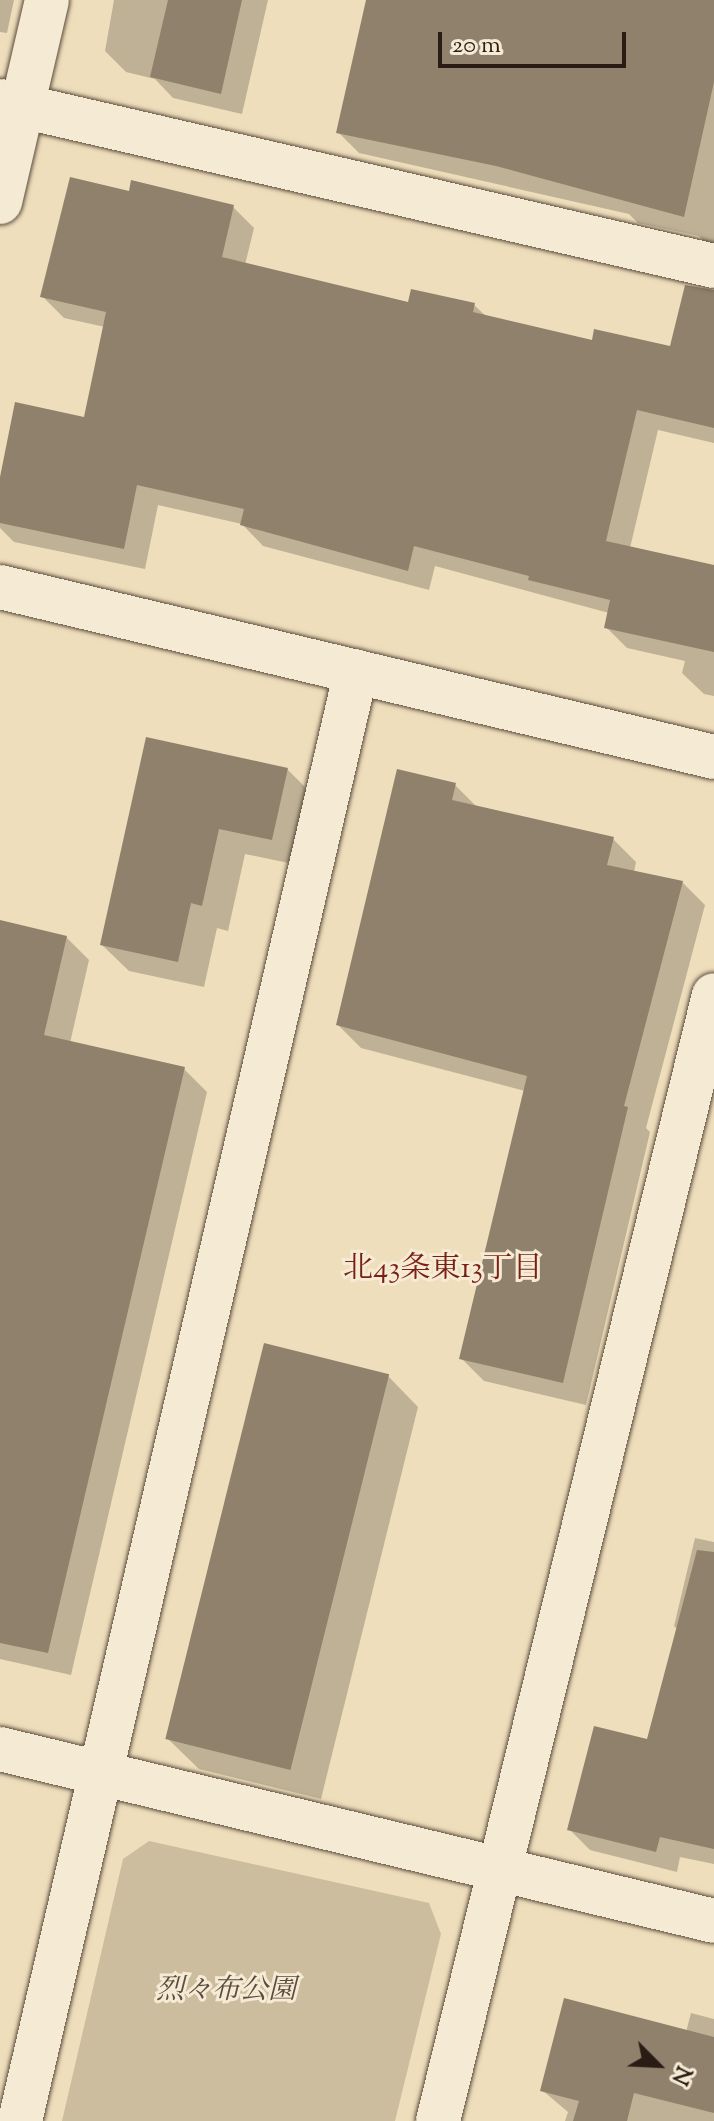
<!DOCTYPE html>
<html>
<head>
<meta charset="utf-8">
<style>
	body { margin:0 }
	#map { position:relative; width:714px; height:2121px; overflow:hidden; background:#efdebb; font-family:"Sorts Mill Goudy","Noto Serif JP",serif }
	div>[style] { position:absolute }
	.green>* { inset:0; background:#cdbd9f }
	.shadow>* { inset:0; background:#0003 }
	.building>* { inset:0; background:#8f816b; transform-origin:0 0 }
	.roads { filter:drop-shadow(0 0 2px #5a4c3e) drop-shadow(0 0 2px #5a4c3e) }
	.street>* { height:44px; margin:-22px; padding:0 22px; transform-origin:22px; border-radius:22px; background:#f5ead3 }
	span { translate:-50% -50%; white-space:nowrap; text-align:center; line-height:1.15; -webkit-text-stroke:6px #f5ead3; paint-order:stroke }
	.park-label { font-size:28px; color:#5a4c3e; font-style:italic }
	.neighbourhood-label { font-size:30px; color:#7a1f14 }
	.north { position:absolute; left:618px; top:2025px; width:80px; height:80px; -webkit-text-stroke:6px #f5ead3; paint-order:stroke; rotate:114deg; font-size:22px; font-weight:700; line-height:32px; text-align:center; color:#281c15 }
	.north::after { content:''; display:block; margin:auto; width:28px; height:36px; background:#281c15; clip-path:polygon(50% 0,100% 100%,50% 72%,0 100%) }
	.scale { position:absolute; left:438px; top:32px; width:188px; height:36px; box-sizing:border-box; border:4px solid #281c15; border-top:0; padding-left:10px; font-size:24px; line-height:28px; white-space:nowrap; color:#281c15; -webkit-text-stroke:6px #f5ead3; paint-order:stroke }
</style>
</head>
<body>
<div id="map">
	<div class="green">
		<div style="clip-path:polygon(149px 1841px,429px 1903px,441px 1934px,395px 2121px,62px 2121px,123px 1859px)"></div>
	</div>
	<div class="shadow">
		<div style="clip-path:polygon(0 0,14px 0,7px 33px,0 32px)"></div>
		<div style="clip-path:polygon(114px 0,268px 0,242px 114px,173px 98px,155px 79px,126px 72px,105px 51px)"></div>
		<div style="clip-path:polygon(368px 0,714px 0,714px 251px,699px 236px,638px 223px,629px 214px,359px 153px,338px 132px)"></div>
		<div style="clip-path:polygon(130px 193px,233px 207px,254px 228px,245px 265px,410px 304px,474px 305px,488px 318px,593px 343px,672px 348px,714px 291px,714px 443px,658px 430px,630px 548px,714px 567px,714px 696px,704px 694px,682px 673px,685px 661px,627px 648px,606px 627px,609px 613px,435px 566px,429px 590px,263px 546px,242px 524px,158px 505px,145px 569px,14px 542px,0 528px,0 487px,86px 419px,105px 327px,64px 318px,43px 297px)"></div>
		<div style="clip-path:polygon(148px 740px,288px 770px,314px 796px,298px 865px,245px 854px,228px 931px,217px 928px,204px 987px,129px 971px,102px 945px)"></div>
		<div style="clip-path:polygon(455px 785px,479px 809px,613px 839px,636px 862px,634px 872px,682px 882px,705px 905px,646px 1128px,650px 1132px,586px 1405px,484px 1381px,461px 1358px,525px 1091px,361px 1048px,338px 1025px)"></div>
		<div style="clip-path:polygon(0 922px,66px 937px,89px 960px,70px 1043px,184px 1069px,207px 1092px,71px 1675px,0 1659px)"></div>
		<div style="clip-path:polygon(388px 1376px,418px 1407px,321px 1799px,199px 1769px,168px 1739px)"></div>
		<div style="clip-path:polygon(695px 1538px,714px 1542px,714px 1864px,680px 1857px,677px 1872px,590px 1850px,569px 1829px,649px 1741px,678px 1630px,674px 1626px)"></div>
		<div style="clip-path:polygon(691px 2013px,714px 2019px,714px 2121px,565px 2121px,568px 2112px,542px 2090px,686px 2032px)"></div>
	</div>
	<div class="building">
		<div style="clip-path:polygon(168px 0,242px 0,221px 94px,150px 77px)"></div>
		<div style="clip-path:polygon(366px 0,714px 0,714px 82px,684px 217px,496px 166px,336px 133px)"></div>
		<div style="clip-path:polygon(70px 177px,129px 191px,131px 180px,234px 205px,222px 257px,408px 302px,411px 289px,475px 303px,473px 312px,592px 340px,594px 329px,670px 346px,685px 285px,714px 290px,714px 428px,637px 410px,606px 541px,714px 565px,714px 652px,604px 628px,610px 600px,528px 580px,529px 576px,414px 546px,408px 571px,240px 525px,244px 509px,137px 485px,124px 549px,0 523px,0 477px,15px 402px,84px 417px,106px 312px,40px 297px)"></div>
		<div style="clip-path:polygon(146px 737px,288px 768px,272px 840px,219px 829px,202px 906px,191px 903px,178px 962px,100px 945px)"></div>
		<div style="clip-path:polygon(397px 769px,456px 783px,452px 800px,614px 837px,607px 865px,683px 881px,624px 1106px,628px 1107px,563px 1383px,459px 1359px,527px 1076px,336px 1025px)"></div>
		<div style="clip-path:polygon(0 920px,67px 936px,44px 1035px,185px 1067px,48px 1653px,0 1643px)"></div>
		<div style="left:264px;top:1343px;width:129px;height:408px;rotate:14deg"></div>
		<div style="clip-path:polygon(697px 1550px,714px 1552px,714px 1849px,660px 1837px,656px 1852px,567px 1830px,594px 1726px,647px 1739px)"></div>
		<div style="clip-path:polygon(564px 1998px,714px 2037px,714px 2113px,634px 2093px,627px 2121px,573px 2121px,579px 2101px,540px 2091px)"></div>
	</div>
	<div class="roads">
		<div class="street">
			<div style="left:0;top:101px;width:733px;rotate:13.01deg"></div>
			<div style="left:0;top:202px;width:207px;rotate:-76.9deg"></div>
			<div style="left:0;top:587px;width:734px;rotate:13.39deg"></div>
			<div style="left:0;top:1749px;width:734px;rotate:13.54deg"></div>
			<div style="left:20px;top:2121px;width:1488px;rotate:-76.95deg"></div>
			<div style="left:438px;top:2121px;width:1159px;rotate:-76.23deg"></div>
		</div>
	</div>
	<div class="park-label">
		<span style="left:226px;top:1991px">烈々布公園</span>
	</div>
	<div class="neighbourhood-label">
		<span style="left:443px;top:1270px">北43条東13丁目</span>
	</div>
	<div class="north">N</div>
	<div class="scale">20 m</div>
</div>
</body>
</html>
